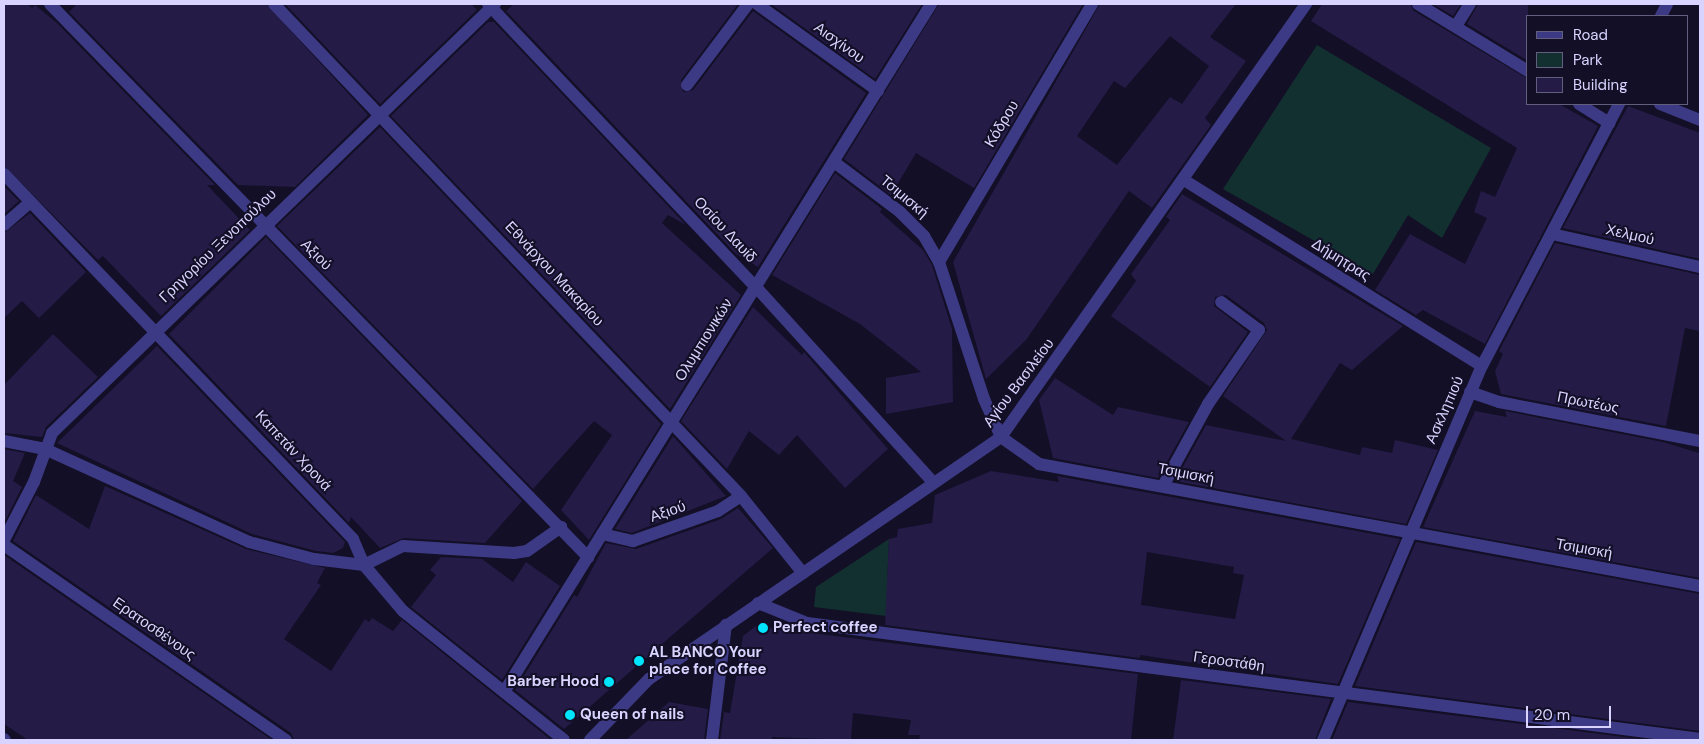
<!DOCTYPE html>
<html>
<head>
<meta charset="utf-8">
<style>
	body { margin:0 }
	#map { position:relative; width:1704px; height:744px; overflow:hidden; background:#130f26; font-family:"DM Sans",sans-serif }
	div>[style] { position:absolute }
	.green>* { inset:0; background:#12302f }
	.building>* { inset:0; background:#241b47 }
	.minor>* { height:12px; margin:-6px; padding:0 6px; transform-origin:6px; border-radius:6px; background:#3d3a85 }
	.dots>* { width:14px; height:14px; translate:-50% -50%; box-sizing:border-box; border:2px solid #130f26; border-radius:50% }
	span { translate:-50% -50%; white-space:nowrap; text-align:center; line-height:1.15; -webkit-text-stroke:4px #130f26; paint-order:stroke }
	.street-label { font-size:15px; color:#d9d4ff }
	.poi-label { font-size:15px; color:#d9d4ff; font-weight:700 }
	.left { translate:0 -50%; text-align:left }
	.right { translate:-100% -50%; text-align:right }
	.frame { position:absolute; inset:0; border:5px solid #d9d4ff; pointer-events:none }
	.legend { position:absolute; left:1526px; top:15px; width:162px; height:90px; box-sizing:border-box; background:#130f26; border:1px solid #625e7d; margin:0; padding:6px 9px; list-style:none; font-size:15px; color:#d9d4ff }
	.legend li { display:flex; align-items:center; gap:10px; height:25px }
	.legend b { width:25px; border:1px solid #625e7d }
	.scale { position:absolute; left:1526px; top:706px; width:85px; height:22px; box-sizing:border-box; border:2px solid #d9d4ff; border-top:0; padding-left:6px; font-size:15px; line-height:18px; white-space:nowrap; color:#d9d4ff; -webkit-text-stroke:4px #130f26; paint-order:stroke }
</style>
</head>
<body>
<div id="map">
	<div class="green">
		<div style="clip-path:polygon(1317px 45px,1491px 148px,1442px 238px,1408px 215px,1373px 274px,1223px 189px)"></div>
		<div style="clip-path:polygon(889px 539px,886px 616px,814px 607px,816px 587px)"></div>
	</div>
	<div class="building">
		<div style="clip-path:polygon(4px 4px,27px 4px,32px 8px,35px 5px,57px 23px,215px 185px,207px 185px,250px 230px,161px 316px,103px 256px,98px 260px,4px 166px)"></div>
		<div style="clip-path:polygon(77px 4px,266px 4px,368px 115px,295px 187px,238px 185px,69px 12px)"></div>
		<div style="clip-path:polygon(285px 4px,471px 4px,477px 10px,380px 104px)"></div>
		<div style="clip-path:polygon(514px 4px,738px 4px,681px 80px,683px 92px,693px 90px,753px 11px,866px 93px,758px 267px,736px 254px,506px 11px)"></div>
		<div style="clip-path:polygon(771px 4px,922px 4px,875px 79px)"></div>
		<div style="clip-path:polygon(939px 4px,1083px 4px,974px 188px,916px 153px,891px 195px,844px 159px)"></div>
		<div style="clip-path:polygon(evenodd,1100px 4px,1236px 4px,1210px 37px,1246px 61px,1205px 118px,1211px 125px,1152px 208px,1129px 191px,1026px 340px,986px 379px,953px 262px,1100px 4px,1170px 36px,1209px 66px,1182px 104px,1170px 97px,1117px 165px,1077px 136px,1114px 81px,1125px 88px,1170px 36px)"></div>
		<div style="clip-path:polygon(1322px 4px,1410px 4px,1414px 11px,1528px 79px,1528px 104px,1559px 104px,1598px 126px,1485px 344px,1423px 310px,1416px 315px,1375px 290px,1410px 234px,1465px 264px,1487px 218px,1474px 212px,1481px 191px,1495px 197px,1517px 148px,1311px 21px)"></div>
		<div style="clip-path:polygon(1433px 4px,1461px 4px,1453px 16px)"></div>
		<div style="clip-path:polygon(1478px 4px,1528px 4px,1528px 61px,1467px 24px)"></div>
		<div style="clip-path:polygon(488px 22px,494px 22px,686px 225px,668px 215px,662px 223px,741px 295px,670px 409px,391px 116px)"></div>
		<div style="clip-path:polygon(1628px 106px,1700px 133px,1700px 259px,1563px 228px)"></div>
		<div style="clip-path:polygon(380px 127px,661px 424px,589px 540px,561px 510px,612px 435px,594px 421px,533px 489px,277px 226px)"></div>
		<div style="clip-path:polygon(835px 173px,882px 209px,880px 212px,923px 250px,932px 265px,952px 329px,953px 402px,886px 414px,886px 378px,921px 372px,860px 324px,772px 275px)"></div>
		<div style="clip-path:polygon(4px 186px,19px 201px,4px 214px)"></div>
		<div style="clip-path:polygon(1182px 194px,1403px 326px,1352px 370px,1340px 363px,1291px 439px,1360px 455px,1362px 447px,1392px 453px,1395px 440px,1438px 450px,1406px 524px,1175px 481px,1206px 425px,1286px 441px,1223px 396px,1267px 330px,1264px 323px,1226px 295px,1215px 297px,1214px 306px,1248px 332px,1210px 387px,1111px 316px,1136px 281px,1131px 274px,1170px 220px,1166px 217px)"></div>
		<div style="clip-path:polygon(30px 213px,86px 272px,39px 318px,22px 301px,4px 318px,4px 233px)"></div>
		<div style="clip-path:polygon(266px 237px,522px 501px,485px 543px,404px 538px,380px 548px,351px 517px,349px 523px,169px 334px)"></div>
		<div style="clip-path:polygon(1555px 243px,1700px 275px,1700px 331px,1685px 328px,1666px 426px,1501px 394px,1495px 371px,1503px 354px,1499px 351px)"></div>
		<div style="clip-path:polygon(753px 307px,802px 355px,804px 352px,888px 449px,845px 488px,797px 435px,779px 455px,749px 431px,727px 469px,681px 421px)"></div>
		<div style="clip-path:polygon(53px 334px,98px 377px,46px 427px,42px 437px,4px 433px,4px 385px)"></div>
		<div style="clip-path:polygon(157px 346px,345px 542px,343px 548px,333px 553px,316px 551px,252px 534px,57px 443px)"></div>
		<div style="clip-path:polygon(1055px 378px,1113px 415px,1118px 407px,1189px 422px,1158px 478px,1053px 458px,1039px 400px)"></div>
		<div style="clip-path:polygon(1475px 411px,1507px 417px,1505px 411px,1663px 442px,1699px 453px,1700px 578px,1423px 527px)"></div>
		<div style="clip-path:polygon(673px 436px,726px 496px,632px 533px,615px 529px)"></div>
		<div style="clip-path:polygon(4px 449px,25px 453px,13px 481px,22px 487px,4px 523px)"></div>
		<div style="clip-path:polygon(evenodd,991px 471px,1059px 482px,1057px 476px,1400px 539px,1338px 684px,1140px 655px,1140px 658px,885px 625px,889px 539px,897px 537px,898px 529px,932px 523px,935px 495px,991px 471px,1147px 552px,1234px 567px,1233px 573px,1244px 575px,1235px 619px,1141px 605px,1147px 552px)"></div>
		<div style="clip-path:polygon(105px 486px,246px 549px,325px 568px,317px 583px,321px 585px,284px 639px,331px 671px,365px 619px,369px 622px,372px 618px,393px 631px,402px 620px,551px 740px,294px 740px,291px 733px,13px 541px,36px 495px,89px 529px)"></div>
		<div style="clip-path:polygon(738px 508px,773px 548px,564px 729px,515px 690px,574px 595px,577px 597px,606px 543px,636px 549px,721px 519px)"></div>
		<div style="clip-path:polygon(1416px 542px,1700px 594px,1700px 731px,1355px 686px)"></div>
		<div style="clip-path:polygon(4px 555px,272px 740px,28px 740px,4px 724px)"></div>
		<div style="clip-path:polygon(441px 557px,482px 559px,513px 582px,526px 562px,560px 586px,502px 680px,411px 607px,436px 575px,430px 570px)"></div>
		<div style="clip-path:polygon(756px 626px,1138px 674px,1131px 740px,919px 740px,920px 735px,908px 735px,911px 720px,853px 713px,851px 740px,772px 737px,772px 740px,720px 740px,724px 712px,730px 713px,743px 636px)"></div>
		<div style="clip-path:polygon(1181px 680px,1331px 699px,1315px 740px,1173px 740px)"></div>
		<div style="clip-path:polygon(669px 702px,708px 709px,704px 740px,626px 740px)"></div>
		<div style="clip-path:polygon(1348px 702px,1647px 740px,1332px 740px)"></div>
	</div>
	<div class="minor">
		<div style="left:50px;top:4px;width:772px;rotate:45.79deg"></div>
		<div style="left:274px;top:4px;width:678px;rotate:46.49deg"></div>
		<div style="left:741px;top:496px;width:99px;rotate:51.2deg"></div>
		<div style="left:488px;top:4px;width:390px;rotate:46.6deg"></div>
		<div style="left:756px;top:287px;width:263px;rotate:47.8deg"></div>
		<div style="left:757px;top:4px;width:149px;rotate:35.7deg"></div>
		<div style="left:1418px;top:4px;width:129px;rotate:31.3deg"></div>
		<div style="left:1661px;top:16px;width:13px;rotate:-63deg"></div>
		<div style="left:1456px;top:26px;width:26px;rotate:-58deg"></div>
		<div style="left:687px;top:85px;width:101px;rotate:-53deg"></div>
		<div style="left:1579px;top:104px;width:36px;rotate:32deg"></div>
		<div style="left:1660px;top:104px;width:43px;rotate:21.8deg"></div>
		<div style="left:834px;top:162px;width:83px;rotate:37.1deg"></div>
		<div style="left:900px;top:212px;width:34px;rotate:45deg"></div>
		<div style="left:924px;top:236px;width:30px;rotate:60deg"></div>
		<div style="left:939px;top:262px;width:144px;rotate:71.8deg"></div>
		<div style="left:984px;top:399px;width:42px;rotate:65.9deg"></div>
		<div style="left:1001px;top:437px;width:47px;rotate:35.4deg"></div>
		<div style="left:1039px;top:464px;width:672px;rotate:10.46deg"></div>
		<div style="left:4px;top:174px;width:505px;rotate:46.28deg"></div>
		<div style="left:353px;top:539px;width:28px;rotate:67deg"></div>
		<div style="left:364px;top:565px;width:60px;rotate:49.7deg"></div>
		<div style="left:403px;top:611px;width:206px;rotate:38.7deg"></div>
		<div style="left:1184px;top:180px;width:351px;rotate:32deg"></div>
		<div style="left:4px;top:225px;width:35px;rotate:-41deg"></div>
		<div style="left:1552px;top:234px;width:152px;rotate:12.6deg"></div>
		<div style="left:939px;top:262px;width:300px;rotate:-59.3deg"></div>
		<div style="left:1470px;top:392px;width:31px;rotate:19deg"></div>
		<div style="left:1499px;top:402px;width:205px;rotate:11deg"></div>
		<div style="left:4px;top:441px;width:42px;rotate:11deg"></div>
		<div style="left:45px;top:449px;width:224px;rotate:24.5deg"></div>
		<div style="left:249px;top:542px;width:67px;rotate:14.7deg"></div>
		<div style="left:314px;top:559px;width:50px;rotate:6.8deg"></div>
		<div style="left:364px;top:565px;width:43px;rotate:-26deg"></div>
		<div style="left:403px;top:546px;width:111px;rotate:3.6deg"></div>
		<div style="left:514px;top:553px;width:13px;rotate:-9deg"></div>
		<div style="left:527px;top:551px;width:42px;rotate:-35.2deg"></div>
		<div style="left:1163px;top:486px;width:94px;rotate:-61.2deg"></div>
		<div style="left:1208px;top:404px;width:90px;rotate:-55.4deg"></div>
		<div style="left:1259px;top:330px;width:47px;rotate:-143.6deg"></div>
		<div style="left:602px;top:534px;width:32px;rotate:13deg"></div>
		<div style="left:633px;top:541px;width:90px;rotate:-19.4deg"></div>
		<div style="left:718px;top:511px;width:27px;rotate:-33deg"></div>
		<div style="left:4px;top:540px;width:65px;rotate:-62.7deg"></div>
		<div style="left:34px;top:482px;width:52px;rotate:-69.8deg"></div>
		<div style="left:52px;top:433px;width:617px;rotate:-44.08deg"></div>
		<div style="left:4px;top:545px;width:343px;rotate:34.7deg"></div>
		<div style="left:758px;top:603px;width:53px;rotate:22.2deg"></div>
		<div style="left:807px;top:623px;width:901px;rotate:7.4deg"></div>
		<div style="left:504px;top:692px;width:810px;rotate:-58.17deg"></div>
		<div style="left:4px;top:739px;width:1px;rotate:45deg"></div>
		<div style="left:590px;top:740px;width:85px;rotate:-46deg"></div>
		<div style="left:649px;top:679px;width:427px;rotate:-34.5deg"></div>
		<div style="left:1001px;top:437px;width:530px;rotate:-54.84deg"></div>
		<div style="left:712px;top:740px;width:116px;rotate:-83.1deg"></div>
		<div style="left:1323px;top:740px;width:406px;rotate:-67deg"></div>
		<div style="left:1482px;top:366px;width:296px;rotate:-62.4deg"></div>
	</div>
	<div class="dots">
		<div style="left:763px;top:628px;background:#00e5ff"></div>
		<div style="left:639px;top:661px;background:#00e5ff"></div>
		<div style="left:609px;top:682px;background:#00e5ff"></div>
		<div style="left:570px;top:715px;background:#00e5ff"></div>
	</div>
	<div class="street-label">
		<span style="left:839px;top:43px;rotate:36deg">Αισχίνου</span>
		<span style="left:1002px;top:124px;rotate:-59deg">Κόδρου</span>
		<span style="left:904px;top:197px;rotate:40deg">Τσιμισκή</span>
		<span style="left:725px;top:230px;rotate:47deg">Οσίου Δαυίδ</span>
		<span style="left:1630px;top:235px;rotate:13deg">Χελμού</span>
		<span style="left:218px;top:246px;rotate:-44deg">Γρηγορίου Ξενοπούλου</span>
		<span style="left:316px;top:255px;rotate:45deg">Αξιού</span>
		<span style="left:1341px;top:260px;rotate:32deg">Δήμητρας</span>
		<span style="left:554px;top:274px;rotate:47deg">Εθνάρχου Μακαρίου</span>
		<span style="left:704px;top:340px;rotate:-58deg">Ολυμπιονικών</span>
		<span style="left:1019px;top:383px;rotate:-53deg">Αγίου Βασιλείου</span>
		<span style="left:1588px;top:403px;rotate:11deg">Πρωτέως</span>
		<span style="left:1445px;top:410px;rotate:-66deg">Ασκληπιού</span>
		<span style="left:293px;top:451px;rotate:47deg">Καπετάν Χρονά</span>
		<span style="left:1186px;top:474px;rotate:11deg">Τσιμισκή</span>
		<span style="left:668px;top:512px;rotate:-19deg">Αξιού</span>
		<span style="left:1584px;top:549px;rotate:10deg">Τσιμισκή</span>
		<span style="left:154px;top:629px;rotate:35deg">Ερατοσθένους</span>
		<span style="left:1229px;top:662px;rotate:8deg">Γεροστάθη</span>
	</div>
	<div class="poi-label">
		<span class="left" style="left:773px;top:628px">Perfect coffee</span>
		<span class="left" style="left:649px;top:661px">AL BANCO Your<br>place for Coffee</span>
		<span class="right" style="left:599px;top:682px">Barber Hood</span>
		<span class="left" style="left:580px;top:715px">Queen of nails</span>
	</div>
	<div class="frame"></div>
	<ul class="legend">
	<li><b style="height:6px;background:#3d3a85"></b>Road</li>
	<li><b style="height:14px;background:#12302f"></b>Park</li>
	<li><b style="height:14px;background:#241b47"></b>Building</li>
	</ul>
	<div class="scale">20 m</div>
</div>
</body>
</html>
